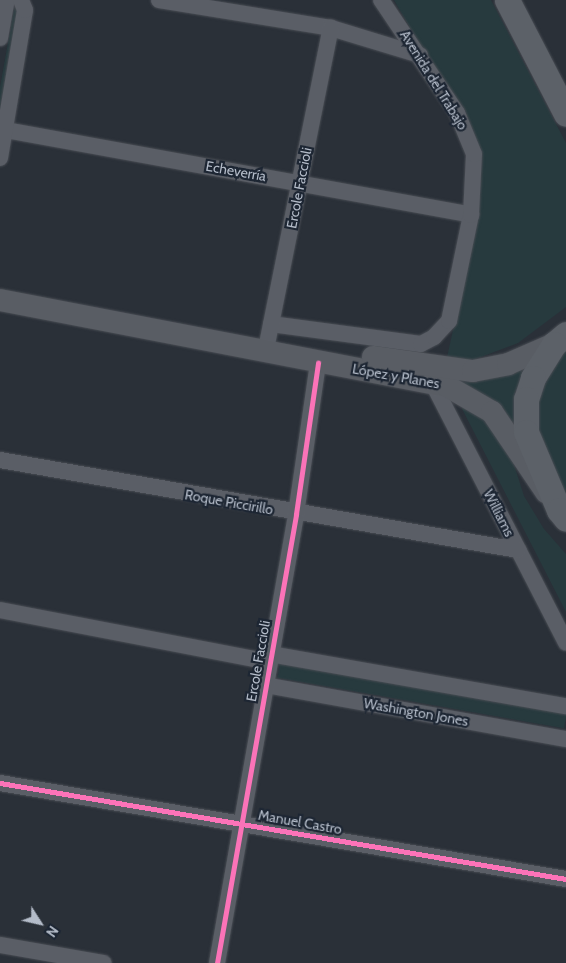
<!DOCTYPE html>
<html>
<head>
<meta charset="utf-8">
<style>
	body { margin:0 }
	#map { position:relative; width:566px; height:963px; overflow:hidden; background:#2a3038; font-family:Cabin,sans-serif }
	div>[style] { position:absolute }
	.green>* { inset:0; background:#273a3e; transform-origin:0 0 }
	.roads { filter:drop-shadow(0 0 1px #484c53) drop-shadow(0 0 1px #484c53) }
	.minor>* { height:16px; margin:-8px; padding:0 8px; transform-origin:8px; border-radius:8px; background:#5a5e66 }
	.secondary>* { height:22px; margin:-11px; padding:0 11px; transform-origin:11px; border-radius:11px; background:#595d64 }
	.primary>* { height:25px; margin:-12.5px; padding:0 12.5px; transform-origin:12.5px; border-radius:12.5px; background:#5c6168 }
	.cycleway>* { height:5px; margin:-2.5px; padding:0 2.5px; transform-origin:2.5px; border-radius:2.5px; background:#fb73b8 }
	span { translate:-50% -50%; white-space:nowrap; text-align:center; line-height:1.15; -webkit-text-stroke:4.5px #1d2633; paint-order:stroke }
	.street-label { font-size:14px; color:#b4bcc9 }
	.north { position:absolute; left:15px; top:898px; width:50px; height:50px; -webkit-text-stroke:4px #1d2633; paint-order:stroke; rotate:125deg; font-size:14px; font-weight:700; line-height:20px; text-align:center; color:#b4bcc9 }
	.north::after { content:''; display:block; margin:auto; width:18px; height:22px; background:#b4bcc9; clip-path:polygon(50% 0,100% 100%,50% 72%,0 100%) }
</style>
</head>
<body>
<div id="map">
	<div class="green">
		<div style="clip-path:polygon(394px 0,491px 0,566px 143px,566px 307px,518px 343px,465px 363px,446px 362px,478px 215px,481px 151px)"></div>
		<div style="clip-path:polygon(14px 9px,18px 9px,0 110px,0 87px)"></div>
		<div style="clip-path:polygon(566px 349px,566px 498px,534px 436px,540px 380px)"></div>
		<div style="clip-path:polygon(526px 362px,523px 446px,439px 374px)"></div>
		<div style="clip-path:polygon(457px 399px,477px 408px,510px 452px,524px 496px,544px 529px,566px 554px,566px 612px)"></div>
		<div style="left:280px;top:663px;width:291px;height:15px;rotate:10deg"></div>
	</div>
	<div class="roads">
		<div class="minor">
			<div style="left:159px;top:0;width:174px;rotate:9.2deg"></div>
			<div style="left:331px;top:28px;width:93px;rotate:16.9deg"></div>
			<div style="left:0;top:38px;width:39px;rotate:-80deg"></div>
			<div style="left:0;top:129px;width:479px;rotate:10.3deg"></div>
			<div style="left:0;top:158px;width:150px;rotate:-80.4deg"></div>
			<div style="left:25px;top:10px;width:11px;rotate:-112deg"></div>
			<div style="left:271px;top:324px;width:151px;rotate:7.6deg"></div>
			<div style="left:421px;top:344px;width:15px;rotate:-28deg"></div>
			<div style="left:434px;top:337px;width:22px;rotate:-47deg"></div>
			<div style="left:449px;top:321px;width:108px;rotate:-78.3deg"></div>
			<div style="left:471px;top:215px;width:61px;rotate:-87.2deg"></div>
			<div style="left:474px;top:154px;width:44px;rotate:-112.5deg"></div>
			<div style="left:457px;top:113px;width:136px;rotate:-123.9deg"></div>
			<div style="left:266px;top:349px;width:328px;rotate:-78.6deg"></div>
			<div style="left:432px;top:382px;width:293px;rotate:62.8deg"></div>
			<div style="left:0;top:460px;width:526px;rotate:9.86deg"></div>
			<div style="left:0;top:610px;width:274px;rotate:10.9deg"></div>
			<div style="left:270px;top:654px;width:301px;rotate:10deg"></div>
			<div style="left:265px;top:685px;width:306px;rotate:10.2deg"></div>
			<div style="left:0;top:783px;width:574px;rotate:9.63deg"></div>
			<div style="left:0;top:945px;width:105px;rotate:9.9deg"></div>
			<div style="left:217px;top:963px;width:456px;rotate:-80deg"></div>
			<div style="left:296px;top:514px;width:153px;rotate:-81.7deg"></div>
		</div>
		<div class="secondary">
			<div style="left:0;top:300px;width:455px;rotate:10.9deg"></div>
			<div style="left:447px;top:386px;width:52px;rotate:30deg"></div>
			<div style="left:492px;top:412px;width:97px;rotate:56deg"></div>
			<div style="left:373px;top:357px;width:101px;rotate:8deg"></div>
			<div style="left:473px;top:371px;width:36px;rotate:-11deg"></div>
			<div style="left:508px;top:364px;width:50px;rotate:-23.5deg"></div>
		</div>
		<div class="primary">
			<div style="left:507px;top:0;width:128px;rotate:62.6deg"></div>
			<div style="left:566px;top:334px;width:16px;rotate:140deg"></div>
			<div style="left:554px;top:344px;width:40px;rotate:122deg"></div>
			<div style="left:533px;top:378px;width:22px;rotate:108deg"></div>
			<div style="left:526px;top:399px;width:33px;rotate:90deg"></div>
			<div style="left:526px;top:432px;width:85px;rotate:67.1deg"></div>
			<div style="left:559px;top:510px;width:11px;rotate:52deg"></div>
		</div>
	</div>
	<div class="cycleway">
		<div style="left:0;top:783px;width:574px;rotate:9.63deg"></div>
		<div style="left:217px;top:963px;width:456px;rotate:-80deg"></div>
		<div style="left:296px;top:514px;width:153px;rotate:-81.7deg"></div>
	</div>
	<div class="street-label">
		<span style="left:434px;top:80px;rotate:58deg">Avenida del Trabajo</span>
		<span style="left:236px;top:171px;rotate:10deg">Echeverría</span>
		<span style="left:299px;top:188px;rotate:-79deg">Ercole Faccioli</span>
		<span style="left:396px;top:376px;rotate:10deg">López y Planes</span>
		<span style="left:229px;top:502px;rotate:10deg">Roque Piccirillo</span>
		<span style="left:499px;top:513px;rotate:63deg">Williams</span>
		<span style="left:258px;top:661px;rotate:-80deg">Ercole Faccioli</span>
		<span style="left:416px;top:712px;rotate:10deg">Washington Jones</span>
		<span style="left:300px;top:822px;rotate:10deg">Manuel Castro</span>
	</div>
	<div class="north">N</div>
</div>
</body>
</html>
